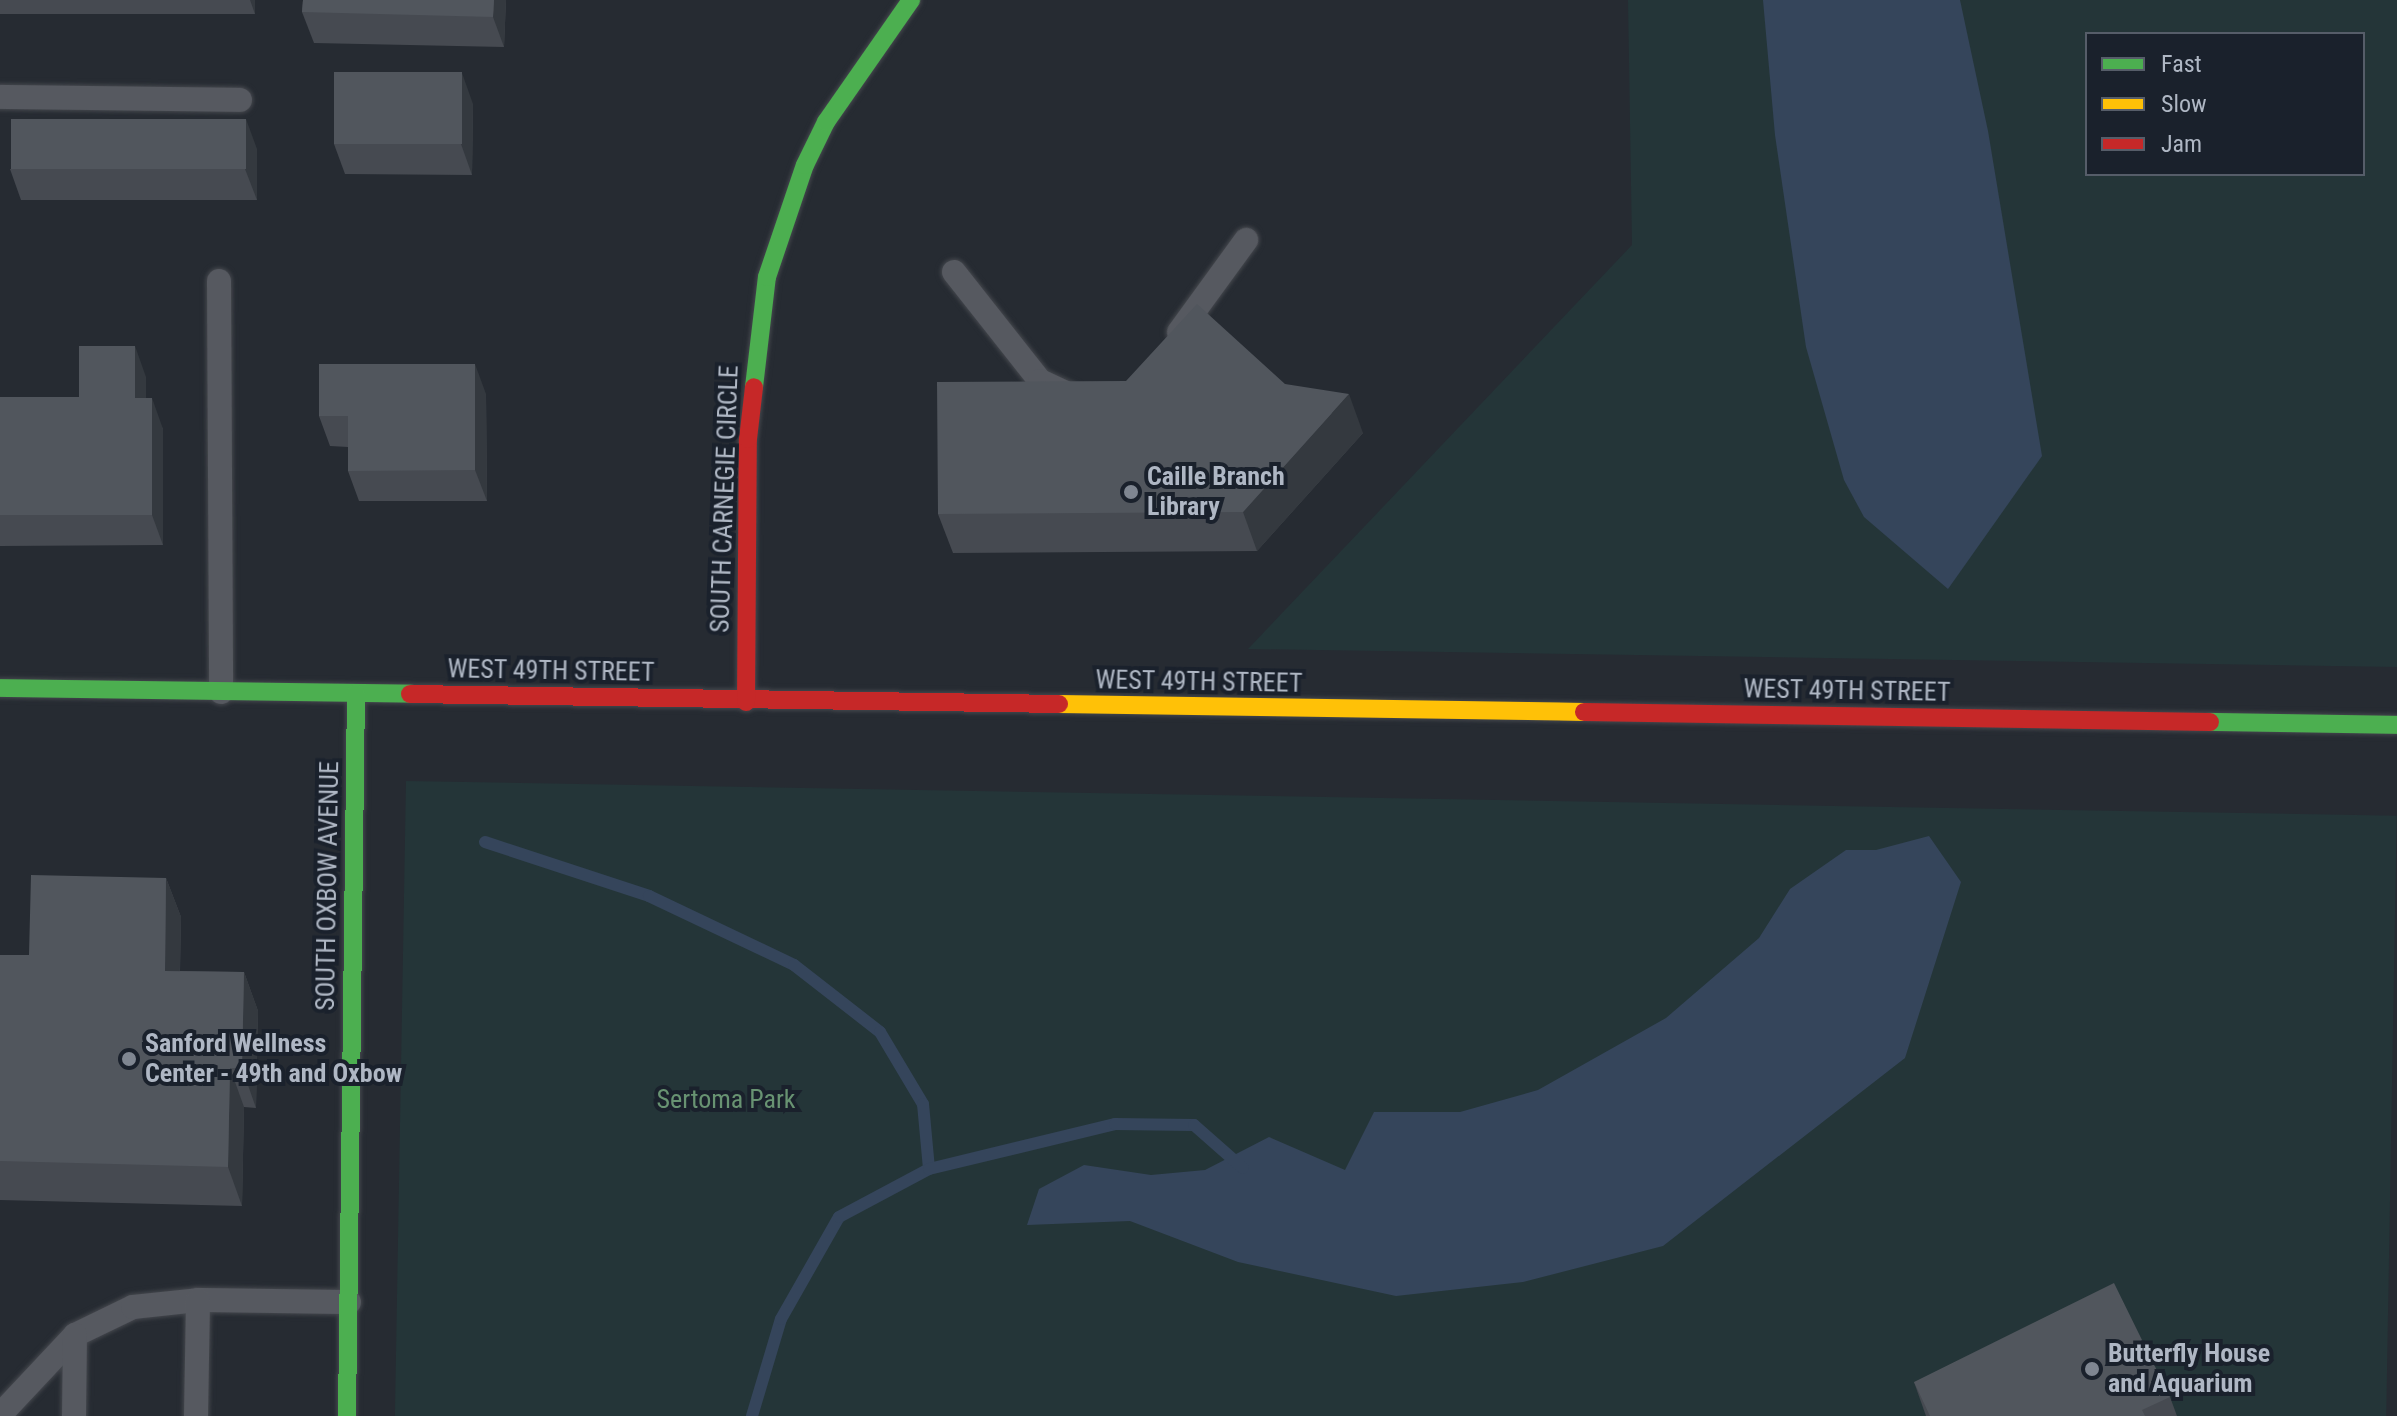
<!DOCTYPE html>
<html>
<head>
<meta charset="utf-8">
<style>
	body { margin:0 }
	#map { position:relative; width:2397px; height:1416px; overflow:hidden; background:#262b32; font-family:"Roboto Condensed",sans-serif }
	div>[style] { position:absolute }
	.green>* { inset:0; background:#243538; transform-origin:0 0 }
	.water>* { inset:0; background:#35455b }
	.stream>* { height:12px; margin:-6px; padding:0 6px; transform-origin:6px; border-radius:6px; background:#35455b }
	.roads { filter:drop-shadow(0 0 2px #44474d) drop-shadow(0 0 2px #44474d) }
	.lane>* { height:24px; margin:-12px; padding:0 12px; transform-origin:12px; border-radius:12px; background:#565960 }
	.fast>* { height:18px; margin:-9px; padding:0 9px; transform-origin:9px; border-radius:9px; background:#4caf50 }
	.slow>* { height:18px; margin:-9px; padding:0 9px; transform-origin:9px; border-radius:9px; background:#ffc107 }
	.jam>* { height:18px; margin:-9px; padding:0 9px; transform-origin:9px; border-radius:9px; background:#c62828 }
	.wall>* { inset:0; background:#464a51; transform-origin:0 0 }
	.shaded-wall>* { inset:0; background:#34393f }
	.building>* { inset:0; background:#51565d; transform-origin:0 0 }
	.dots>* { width:22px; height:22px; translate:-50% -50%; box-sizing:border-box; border:4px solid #1a212c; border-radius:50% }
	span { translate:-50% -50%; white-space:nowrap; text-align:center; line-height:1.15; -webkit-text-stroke:8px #1a212c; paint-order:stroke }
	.poi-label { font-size:26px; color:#afb7c4; font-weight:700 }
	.left { translate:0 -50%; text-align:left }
	.street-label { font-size:26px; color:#afb7c4 }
	.park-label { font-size:26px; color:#689372 }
	.legend { position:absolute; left:2085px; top:32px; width:280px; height:144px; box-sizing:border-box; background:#1a212c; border:2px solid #565d69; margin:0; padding:10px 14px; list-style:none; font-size:24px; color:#afb7c4 }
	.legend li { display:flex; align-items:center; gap:16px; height:40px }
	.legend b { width:40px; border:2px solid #565d69 }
</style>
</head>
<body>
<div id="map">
	<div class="green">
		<div style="clip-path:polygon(evenodd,1628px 0,2397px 0,2397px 667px,1248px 649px,1632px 245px,1628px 0,2087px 34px,2363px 34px,2363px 174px,2087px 174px,2087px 34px)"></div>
		<div style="left:406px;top:781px;width:1991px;height:635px;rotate:1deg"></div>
	</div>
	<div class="water">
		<div style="clip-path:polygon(1763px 0,1960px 0,1988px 131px,2042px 456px,1948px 589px,1864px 517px,1844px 480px,1806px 347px,1775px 135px)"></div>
		<div style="clip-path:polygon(1929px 836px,1961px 882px,1905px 1058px,1663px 1246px,1523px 1282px,1396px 1296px,1238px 1262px,1130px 1221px,1027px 1225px,1039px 1189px,1084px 1165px,1151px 1175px,1205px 1170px,1269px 1137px,1345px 1170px,1374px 1112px,1460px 1112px,1538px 1090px,1666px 1018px,1759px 938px,1790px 889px,1846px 850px,1876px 850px)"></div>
	</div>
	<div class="stream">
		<div style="left:485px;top:842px;width:173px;rotate:18.2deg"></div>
		<div style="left:649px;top:896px;width:161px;rotate:25.4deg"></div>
		<div style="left:794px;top:965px;width:109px;rotate:37.9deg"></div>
		<div style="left:880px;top:1032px;width:84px;rotate:59.2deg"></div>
		<div style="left:923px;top:1104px;width:65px;rotate:84.7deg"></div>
		<div style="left:752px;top:1416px;width:101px;rotate:-73.4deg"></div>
		<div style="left:781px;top:1319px;width:117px;rotate:-60.4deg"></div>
		<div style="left:839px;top:1217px;width:102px;rotate:-28.1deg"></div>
		<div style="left:929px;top:1169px;width:191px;rotate:-13.6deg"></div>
		<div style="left:1115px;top:1124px;width:79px;rotate:0.7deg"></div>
		<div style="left:1194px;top:1125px;width:65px;rotate:41.3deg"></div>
	</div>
	<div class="roads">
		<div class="lane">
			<div style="left:0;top:97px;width:240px;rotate:0.7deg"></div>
			<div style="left:954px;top:272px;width:139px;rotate:51.7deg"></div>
			<div style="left:1040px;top:381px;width:33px;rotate:25deg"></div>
			<div style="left:219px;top:281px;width:411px;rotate:89.7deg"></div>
			<div style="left:1179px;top:332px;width:114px;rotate:-53.9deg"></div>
			<div style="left:0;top:1415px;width:110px;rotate:-46.8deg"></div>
			<div style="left:75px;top:1335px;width:64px;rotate:-25.8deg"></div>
			<div style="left:133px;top:1307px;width:65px;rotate:-6.1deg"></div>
			<div style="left:198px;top:1300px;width:151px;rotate:0.8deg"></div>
			<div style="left:74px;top:1416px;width:81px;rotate:-89.3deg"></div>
			<div style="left:196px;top:1416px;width:116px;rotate:-89deg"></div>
		</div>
		<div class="fast">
			<div style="left:754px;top:387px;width:111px;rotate:-83.3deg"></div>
			<div style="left:767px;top:277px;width:118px;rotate:-71.3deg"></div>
			<div style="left:805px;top:165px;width:48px;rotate:-64deg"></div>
			<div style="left:826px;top:122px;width:149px;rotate:-55.1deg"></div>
			<div style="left:0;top:688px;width:410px;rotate:0.8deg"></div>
			<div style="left:2210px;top:722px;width:187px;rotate:0.9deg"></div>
			<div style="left:347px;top:1416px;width:723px;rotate:-89.29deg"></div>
		</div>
		<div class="slow">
			<div style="left:1059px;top:704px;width:525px;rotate:0.87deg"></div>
		</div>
		<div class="jam">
			<div style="left:410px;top:694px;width:649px;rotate:0.88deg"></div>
			<div style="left:746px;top:702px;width:263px;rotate:-89.6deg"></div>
			<div style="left:748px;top:439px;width:52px;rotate:-83.4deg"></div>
			<div style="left:1584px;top:712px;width:626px;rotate:0.92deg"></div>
		</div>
	</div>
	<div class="wall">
		<div style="left:0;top:0;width:255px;height:14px"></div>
		<div style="clip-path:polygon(303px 0,506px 0,504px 47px,314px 43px,302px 12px)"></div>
		<div style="clip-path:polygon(473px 104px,472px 175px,345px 174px,334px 144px)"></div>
		<div style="clip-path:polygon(257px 149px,257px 200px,21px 200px,10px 169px)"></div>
		<div style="clip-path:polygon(146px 377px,146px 398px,163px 429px,163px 545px,0 546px,0 397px,79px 397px)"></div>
		<div style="clip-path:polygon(1285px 384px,1363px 433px,1257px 551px,953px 553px,938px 514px)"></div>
		<div style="clip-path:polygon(486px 394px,487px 501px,359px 501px,348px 471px,348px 447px,330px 446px,319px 416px)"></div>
		<div style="clip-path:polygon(166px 878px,181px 917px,180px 971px,244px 972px,258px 1011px,256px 1108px,244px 1107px,242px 1206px,0 1200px,0 955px,29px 955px)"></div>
		<div style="clip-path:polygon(1914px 1382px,2170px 1397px,2177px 1416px,1926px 1416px)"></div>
	</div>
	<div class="shaded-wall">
		<div style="clip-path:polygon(250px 0,255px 0,255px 14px)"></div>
		<div style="clip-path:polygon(494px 0,506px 0,504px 47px,493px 17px)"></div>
		<div style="clip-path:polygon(462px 73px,473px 104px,472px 175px,461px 144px)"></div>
		<div style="clip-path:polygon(246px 119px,257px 149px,257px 200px,245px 169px)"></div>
		<div style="clip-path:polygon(135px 346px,146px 377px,146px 429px,135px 398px)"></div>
		<div style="clip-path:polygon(475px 364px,486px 394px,487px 501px,475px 470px)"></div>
		<div style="clip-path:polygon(1349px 394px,1363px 433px,1257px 551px,1243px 512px)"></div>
		<div style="clip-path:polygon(152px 398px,163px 429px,163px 545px,152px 515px)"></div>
		<div style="clip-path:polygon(166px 878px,181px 917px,179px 1010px,165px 971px)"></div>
		<div style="clip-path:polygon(244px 972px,258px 1011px,256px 1108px,242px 1068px)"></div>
		<div style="clip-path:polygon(230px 1068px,244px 1107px,242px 1206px,228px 1167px)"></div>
	</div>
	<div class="building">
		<div style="clip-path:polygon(303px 0,494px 0,493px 17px,302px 12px)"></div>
		<div style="left:334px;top:72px;width:128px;height:72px"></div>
		<div style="left:11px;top:119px;width:235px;height:50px"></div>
		<div style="clip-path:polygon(1197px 304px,1285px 384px,1349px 394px,1243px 512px,938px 514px,937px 382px,1126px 381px)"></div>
		<div style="clip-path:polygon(79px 346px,135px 346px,135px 398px,152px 398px,152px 515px,0 515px,0 397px,79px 397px)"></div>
		<div style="clip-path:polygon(319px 364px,475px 364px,475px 470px,348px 471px,348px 416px,319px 416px)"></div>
		<div style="clip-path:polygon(31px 875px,166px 878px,165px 971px,244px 972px,242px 1068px,230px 1068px,228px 1167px,0 1161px,0 955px,29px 955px)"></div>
		<div style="clip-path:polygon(2114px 1283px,2170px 1397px,2142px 1410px,2145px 1416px,1930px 1416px,1914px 1382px)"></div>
	</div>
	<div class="dots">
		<div style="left:1131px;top:492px;background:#7f8691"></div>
		<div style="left:129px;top:1059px;background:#7f8691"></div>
		<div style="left:2092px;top:1369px;background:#7f8691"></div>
	</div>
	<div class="poi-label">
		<span class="left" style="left:1147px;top:492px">Caille Branch<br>Library</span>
		<span class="left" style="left:145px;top:1059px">Sanford Wellness<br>Center - 49th and Oxbow</span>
		<span class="left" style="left:2108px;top:1369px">Butterfly House<br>and Aquarium</span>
	</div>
	<div class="street-label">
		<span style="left:725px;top:499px;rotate:-88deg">SOUTH CARNEGIE CIRCLE</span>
		<span style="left:551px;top:671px;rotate:1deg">WEST 49TH STREET</span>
		<span style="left:1199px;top:682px;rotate:1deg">WEST 49TH STREET</span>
		<span style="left:1847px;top:691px;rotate:1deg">WEST 49TH STREET</span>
		<span style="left:328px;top:886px;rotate:-89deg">SOUTH OXBOW AVENUE</span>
	</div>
	<div class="park-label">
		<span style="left:726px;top:1100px">Sertoma Park</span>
	</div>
	<ul class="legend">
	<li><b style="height:10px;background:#4caf50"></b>Fast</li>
	<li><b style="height:10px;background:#ffc107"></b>Slow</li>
	<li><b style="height:10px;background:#c62828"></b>Jam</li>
	</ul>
</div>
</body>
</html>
